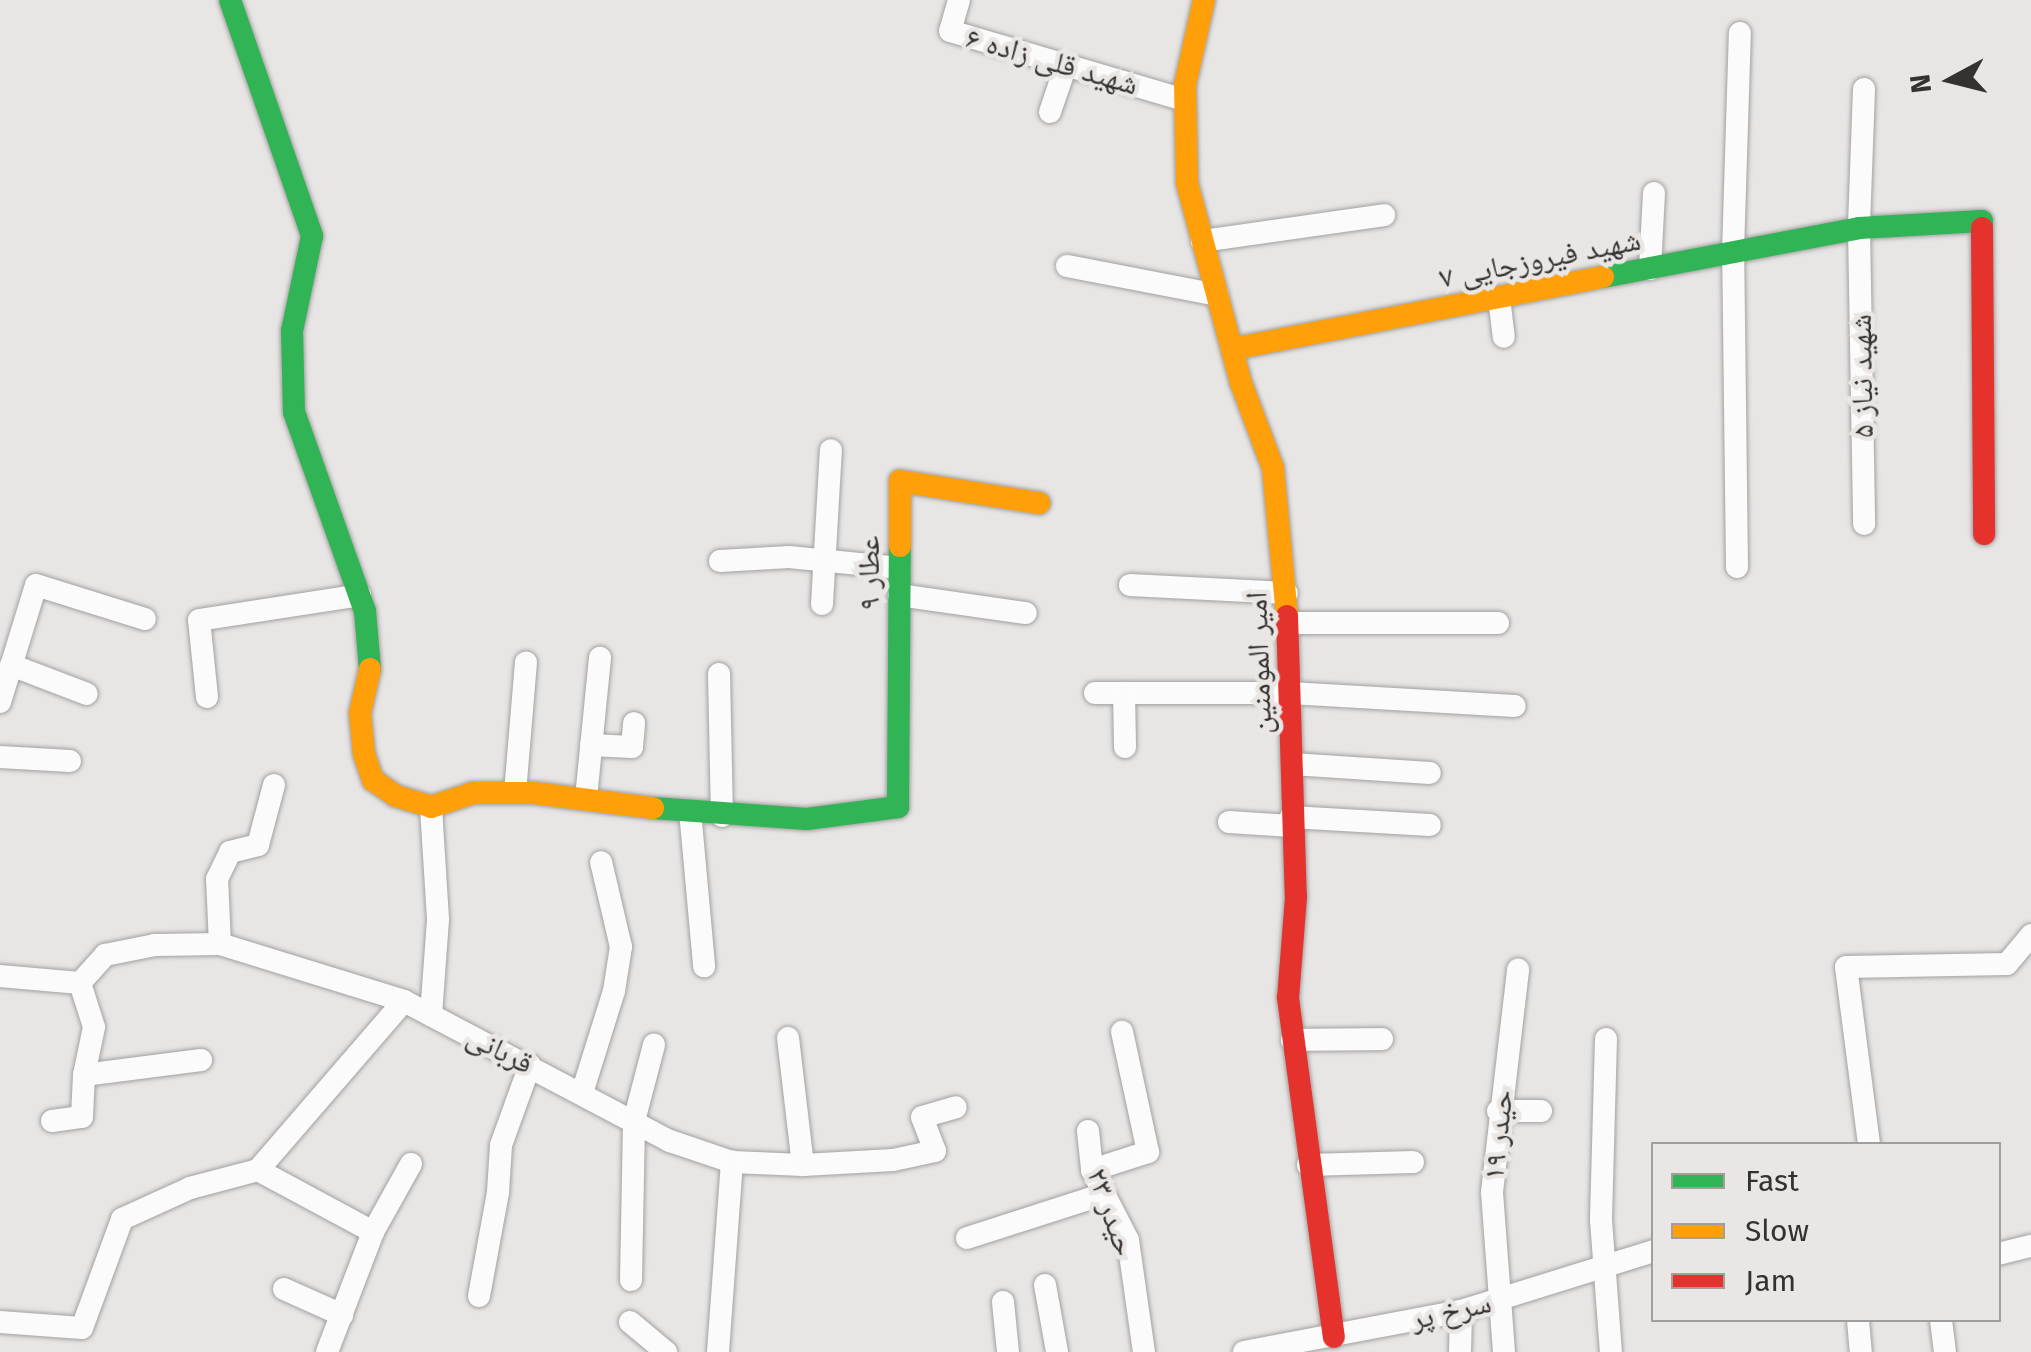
<!DOCTYPE html>
<html>
<head>
<meta charset="utf-8">
<style>
	body { margin:0 }
	#map { position:relative; width:2031px; height:1352px; overflow:hidden; background:#e8e6e5; font-family:"Fira Sans","Noto Naskh Arabic",sans-serif }
	div>[style] { position:absolute }
	.roads { filter:drop-shadow(0 0 2px #a2a1a0) drop-shadow(0 0 2px #a2a1a0) }
	.street>* { height:22px; margin:-11px; padding:0 11px; transform-origin:11px; border-radius:11px; background:#fcfbfb }
	.fast>* { height:22px; margin:-11px; padding:0 11px; transform-origin:11px; border-radius:11px; background:#30b455 }
	.slow>* { height:22px; margin:-11px; padding:0 11px; transform-origin:11px; border-radius:11px; background:#ff9f0a }
	.jam>* { height:22px; margin:-11px; padding:0 11px; transform-origin:11px; border-radius:11px; background:#e5322d }
	span { translate:-50% -50%; white-space:nowrap; text-align:center; line-height:1.15; -webkit-text-stroke:9px #e9e6e4; paint-order:stroke }
	.street-label { font-size:30px; color:#343231 }
	.legend { position:absolute; left:1651px; top:1142px; width:350px; height:180px; box-sizing:border-box; background:#e9e6e4; border:2px solid #a19e9c; margin:0; padding:12px 18px; list-style:none; font-size:30px; color:#343231 }
	.legend li { display:flex; align-items:center; gap:20px; height:50px }
	.legend b { width:50px; border:2px solid #a19e9c }
	.north { position:absolute; left:1901px; top:30px; width:100px; height:100px; -webkit-text-stroke:8px #e9e6e4; paint-order:stroke; rotate:263deg; font-size:28px; font-weight:700; line-height:40px; text-align:center; color:#343231 }
	.north::after { content:''; display:block; margin:auto; width:35px; height:45px; background:#343231; clip-path:polygon(50% 0,100% 100%,50% 72%,0 100%) }
</style>
</head>
<body>
<div id="map">
	<div class="roads">
		<div class="street">
			<div style="left:959px;top:0;width:32px;rotate:106deg"></div>
			<div style="left:950px;top:31px;width:245px;rotate:16.4deg"></div>
			<div style="left:1864px;top:89px;width:139px;rotate:92.1deg"></div>
			<div style="left:1859px;top:228px;width:296px;rotate:89deg"></div>
			<div style="left:1050px;top:112px;width:50px;rotate:-71.2deg"></div>
			<div style="left:1202px;top:241px;width:184px;rotate:-8.1deg"></div>
			<div style="left:1067px;top:266px;width:153px;rotate:10.9deg"></div>
			<div style="left:1650px;top:269px;width:76px;rotate:-87deg"></div>
			<div style="left:1499px;top:298px;width:39px;rotate:83deg"></div>
			<div style="left:720px;top:561px;width:69px;rotate:-3.3deg"></div>
			<div style="left:789px;top:557px;width:111px;rotate:5.7deg"></div>
			<div style="left:1737px;top:567px;width:315px;rotate:-90.7deg"></div>
			<div style="left:1733px;top:252px;width:219px;rotate:-88.2deg"></div>
			<div style="left:1130px;top:585px;width:157px;rotate:2.9deg"></div>
			<div style="left:899px;top:595px;width:128px;rotate:8.1deg"></div>
			<div style="left:822px;top:604px;width:154px;rotate:-86.7deg"></div>
			<div style="left:1288px;top:623px;width:210px"></div>
			<div style="left:11px;top:665px;width:81px;rotate:20.9deg"></div>
			<div style="left:719px;top:674px;width:142px;rotate:88.8deg"></div>
			<div style="left:1095px;top:693px;width:195px"></div>
			<div style="left:1290px;top:693px;width:225px;rotate:3.3deg"></div>
			<div style="left:1124px;top:693px;width:54px;rotate:88.9deg"></div>
			<div style="left:207px;top:697px;width:77px;rotate:-95.9deg"></div>
			<div style="left:199px;top:620px;width:163px;rotate:-8.8deg"></div>
			<div style="left:0;top:702px;width:122px;rotate:-72.9deg"></div>
			<div style="left:36px;top:585px;width:114px;rotate:17.3deg"></div>
			<div style="left:591px;top:745px;width:41px;rotate:2.8deg"></div>
			<div style="left:632px;top:747px;width:24px;rotate:-85deg"></div>
			<div style="left:0;top:757px;width:70px;rotate:3.3deg"></div>
			<div style="left:1292px;top:764px;width:138px;rotate:3.7deg"></div>
			<div style="left:515px;top:793px;width:131px;rotate:-85.2deg"></div>
			<div style="left:586px;top:798px;width:141px;rotate:-84.3deg"></div>
			<div style="left:690px;top:811px;width:156px;rotate:84.8deg"></div>
			<div style="left:1291px;top:817px;width:139px;rotate:3.3deg"></div>
			<div style="left:1229px;top:822px;width:62px;rotate:3.7deg"></div>
			<div style="left:220px;top:944px;width:65px;rotate:-92.6deg"></div>
			<div style="left:217px;top:879px;width:30px;rotate:-64deg"></div>
			<div style="left:230px;top:852px;width:29px;rotate:-14deg"></div>
			<div style="left:258px;top:845px;width:62px;rotate:-75.1deg"></div>
			<div style="left:0;top:976px;width:80px;rotate:5deg"></div>
			<div style="left:80px;top:983px;width:38px;rotate:-48deg"></div>
			<div style="left:105px;top:955px;width:51px;rotate:-11.3deg"></div>
			<div style="left:155px;top:945px;width:65px;rotate:-0.9deg"></div>
			<div style="left:220px;top:944px;width:193px;rotate:17.2deg"></div>
			<div style="left:404px;top:1001px;width:301px;rotate:27.8deg"></div>
			<div style="left:670px;top:1141px;width:65px;rotate:18.7deg"></div>
			<div style="left:732px;top:1162px;width:71px;rotate:2.4deg"></div>
			<div style="left:803px;top:1165px;width:90px;rotate:-3.2deg"></div>
			<div style="left:893px;top:1160px;width:43px;rotate:-12.1deg"></div>
			<div style="left:935px;top:1151px;width:36px;rotate:-111deg"></div>
			<div style="left:922px;top:1117px;width:35px;rotate:-16deg"></div>
			<div style="left:431px;top:1015px;width:96px;rotate:-85.8deg"></div>
			<div style="left:438px;top:919px;width:112px;rotate:-93.6deg"></div>
			<div style="left:788px;top:1038px;width:128px;rotate:83.3deg"></div>
			<div style="left:1606px;top:1039px;width:181px;rotate:91.6deg"></div>
			<div style="left:1601px;top:1220px;width:132px;rotate:85.7deg"></div>
			<div style="left:1292px;top:1040px;width:90px;rotate:-0.6deg"></div>
			<div style="left:84px;top:1075px;width:118px;rotate:-7.3deg"></div>
			<div style="left:582px;top:1093px;width:107px;rotate:-72.6deg"></div>
			<div style="left:614px;top:991px;width:45px;rotate:-81deg"></div>
			<div style="left:621px;top:947px;width:87px;rotate:-103.2deg"></div>
			<div style="left:1498px;top:1111px;width:43px"></div>
			<div style="left:52px;top:1121px;width:30px;rotate:-8deg"></div>
			<div style="left:82px;top:1117px;width:42px;rotate:-87.3deg"></div>
			<div style="left:84px;top:1075px;width:49px;rotate:-78.2deg"></div>
			<div style="left:94px;top:1027px;width:46px;rotate:-107.7deg"></div>
			<div style="left:1088px;top:1131px;width:39px;rotate:84deg"></div>
			<div style="left:1092px;top:1170px;width:79px;rotate:62.8deg"></div>
			<div style="left:1128px;top:1240px;width:113px;rotate:81.9deg"></div>
			<div style="left:1869px;top:1144px;width:178px;rotate:-97.4deg"></div>
			<div style="left:1846px;top:967px;width:161px;rotate:-1.1deg"></div>
			<div style="left:2007px;top:964px;width:38px;rotate:-50deg"></div>
			<div style="left:1308px;top:1165px;width:105px;rotate:-1.6deg"></div>
			<div style="left:258px;top:1170px;width:131px;rotate:28.3deg"></div>
			<div style="left:1092px;top:1170px;width:59px;rotate:-17.8deg"></div>
			<div style="left:1148px;top:1152px;width:123px;rotate:-102.2deg"></div>
			<div style="left:967px;top:1238px;width:141px;rotate:-17.8deg"></div>
			<div style="left:1998px;top:1254px;width:34px;rotate:-14deg"></div>
			<div style="left:631px;top:1280px;width:159px;rotate:-88.9deg"></div>
			<div style="left:634px;top:1121px;width:79px;rotate:-75.3deg"></div>
			<div style="left:1045px;top:1285px;width:68px;rotate:79.8deg"></div>
			<div style="left:284px;top:1289px;width:64px;rotate:24.1deg"></div>
			<div style="left:479px;top:1296px;width:106px;rotate:-79.6deg"></div>
			<div style="left:498px;top:1192px;width:47px;rotate:-86.3deg"></div>
			<div style="left:501px;top:1145px;width:85px;rotate:-70.1deg"></div>
			<div style="left:1003px;top:1302px;width:50px;rotate:84.3deg"></div>
			<div style="left:1858px;top:1320px;width:32px;rotate:85deg"></div>
			<div style="left:1941px;top:1320px;width:32px;rotate:83deg"></div>
			<div style="left:0;top:1322px;width:82px;rotate:4.2deg"></div>
			<div style="left:82px;top:1328px;width:116px;rotate:-69.8deg"></div>
			<div style="left:122px;top:1219px;width:75px;rotate:-24.5deg"></div>
			<div style="left:190px;top:1188px;width:70px;rotate:-14.8deg"></div>
			<div style="left:258px;top:1170px;width:223px;rotate:-49.2deg"></div>
			<div style="left:630px;top:1322px;width:47px;rotate:39.8deg"></div>
			<div style="left:327px;top:1352px;width:129px;rotate:-69deg"></div>
			<div style="left:373px;top:1232px;width:78px;rotate:-60.8deg"></div>
			<div style="left:718px;top:1352px;width:191px;rotate:-85.8deg"></div>
			<div style="left:1244px;top:1352px;width:221px;rotate:-10.7deg"></div>
			<div style="left:1461px;top:1311px;width:202px;rotate:-17.3deg"></div>
			<div style="left:1460px;top:1352px;width:41px;rotate:-88.6deg"></div>
			<div style="left:1504px;top:1352px;width:160px;rotate:-94.3deg"></div>
			<div style="left:1492px;top:1192px;width:224px;rotate:-83.3deg"></div>
		</div>
		<div class="fast">
			<div style="left:230px;top:0;width:250px;rotate:70.8deg"></div>
			<div style="left:312px;top:236px;width:97px;rotate:101.9deg"></div>
			<div style="left:292px;top:331px;width:81px;rotate:88.6deg"></div>
			<div style="left:294px;top:412px;width:211px;rotate:70.4deg"></div>
			<div style="left:365px;top:611px;width:58px;rotate:85.1deg"></div>
			<div style="left:1603px;top:277px;width:261px;rotate:-10.8deg"></div>
			<div style="left:1859px;top:228px;width:123px;rotate:-3.3deg"></div>
			<div style="left:1982px;top:221px;width:7px;rotate:90deg"></div>
			<div style="left:653px;top:808px;width:154px;rotate:4.1deg"></div>
			<div style="left:807px;top:819px;width:92px;rotate:-7.5deg"></div>
			<div style="left:898px;top:807px;width:261px;rotate:-89.6deg"></div>
		</div>
		<div class="slow">
			<div style="left:1204px;top:0;width:87px;rotate:102.6deg"></div>
			<div style="left:1185px;top:85px;width:98px;rotate:88.8deg"></div>
			<div style="left:1187px;top:183px;width:207px;rotate:74.9deg"></div>
			<div style="left:1241px;top:383px;width:91px;rotate:69.4deg"></div>
			<div style="left:1273px;top:468px;width:149px;rotate:84.6deg"></div>
			<div style="left:1232px;top:349px;width:378px;rotate:-11deg"></div>
			<div style="left:900px;top:546px;width:65px;rotate:-90deg"></div>
			<div style="left:900px;top:481px;width:141px;rotate:9deg"></div>
			<div style="left:370px;top:669px;width:45px;rotate:102.8deg"></div>
			<div style="left:360px;top:713px;width:41px;rotate:84.4deg"></div>
			<div style="left:364px;top:754px;width:28px;rotate:71deg"></div>
			<div style="left:373px;top:780px;width:28px;rotate:35deg"></div>
			<div style="left:396px;top:796px;width:37px;rotate:17deg"></div>
			<div style="left:431px;top:807px;width:44px;rotate:-18.4deg"></div>
			<div style="left:473px;top:793px;width:61px"></div>
			<div style="left:534px;top:793px;width:120px;rotate:7.2deg"></div>
		</div>
		<div class="jam">
			<div style="left:1982px;top:228px;width:306px;rotate:89.6deg"></div>
			<div style="left:1287px;top:616px;width:281px;rotate:88.2deg"></div>
			<div style="left:1296px;top:897px;width:101px;rotate:94.5deg"></div>
			<div style="left:1288px;top:998px;width:342px;rotate:82.3deg"></div>
		</div>
	</div>
	<div class="street-label">
		<span style="left:1052px;top:61px;rotate:16deg">شهید قلی زاده ۶</span>
		<span style="left:1540px;top:259px;rotate:-11deg">شهید فیروزجایی ۷</span>
		<span style="left:1862px;top:376px;rotate:-91deg">شهید نیاز ۵</span>
		<span style="left:869px;top:573px;rotate:-90deg">عطار ۹</span>
		<span style="left:1259px;top:663px;rotate:-92deg">امیر المومنین</span>
		<span style="left:500px;top:1050px;rotate:27deg">قربانی</span>
		<span style="left:1498px;top:1135px;rotate:-84deg">حیدر ۱۹</span>
		<span style="left:1111px;top:1212px;rotate:70deg">حیدر ۲۳</span>
		<span style="left:1451px;top:1311px;rotate:-13deg">سرخ پر</span>
	</div>
	<ul class="legend">
	<li><b style="height:12px;background:#30b455"></b>Fast</li>
	<li><b style="height:12px;background:#ff9f0a"></b>Slow</li>
	<li><b style="height:12px;background:#e5322d"></b>Jam</li>
	</ul>
	<div class="north">N</div>
</div>
</body>
</html>
